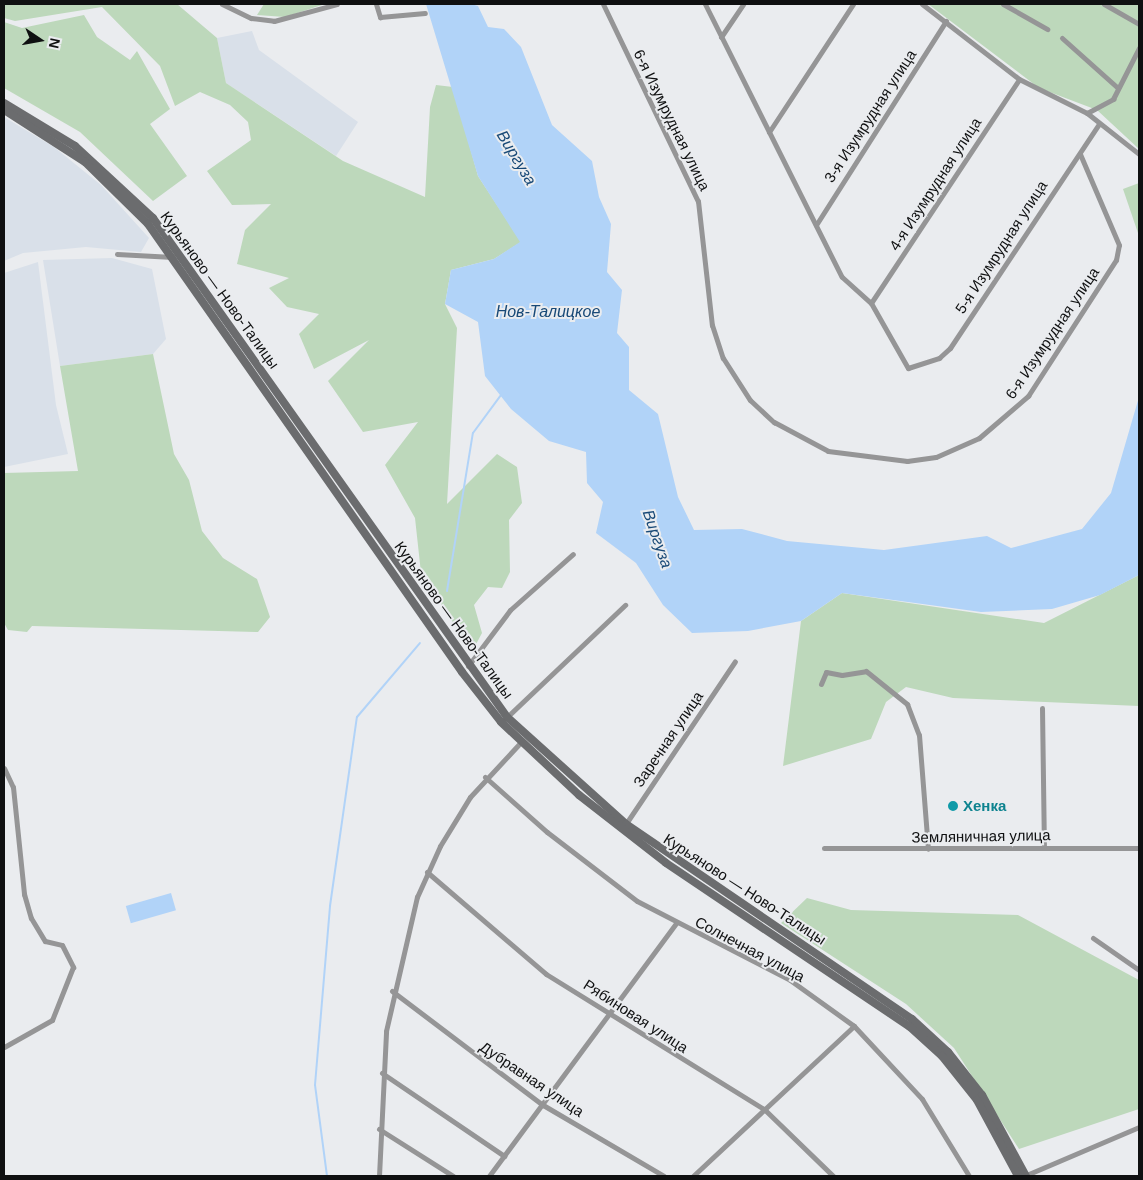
<!DOCTYPE html>
<html>
<head>
<meta charset="utf-8">
<style>
	body { margin:0 }
	#map { position:relative; width:1143px; height:1180px; overflow:hidden; background:#eaecef; font-family:Arial,sans-serif }
	div>[style] { position:absolute }
	.built>* { inset:0; background:#d9e0e9 }
	.green>* { inset:0; background:#bdd8bb }
	.water>* { inset:0; background:#b1d3f8; transform-origin:0 0 }
	.stream>* { height:2px; margin:-1px; padding:0 1px; transform-origin:1px; border-radius:1px; background:#b1d3f8 }
	.minor>* { height:5px; margin:-2.5px; padding:0 2.5px; transform-origin:2.5px; border-radius:2.5px; background:#959596 }
	.secondary>* { height:8px; margin:-4px; padding:0 4px; transform-origin:4px; border-radius:4px; background:#6b6c6e }
	.dots>* { width:14px; height:14px; translate:-50% -50%; box-sizing:border-box; border:2px solid #eaecef; border-radius:50% }
	span { translate:-50% -50%; white-space:nowrap; text-align:center; line-height:1.15; -webkit-text-stroke:4px #eaecef; paint-order:stroke }
	.street-label { font-size:15px; color:#0f1011 }
	.culture-label { font-size:15px; color:#0d838f; font-weight:700 }
	.left { translate:0 -50%; text-align:left }
	.water-label { font-size:16px; color:#184977; font-style:italic }
	.frame { position:absolute; inset:0; border:5px solid #0f1011; pointer-events:none }
	.north { position:absolute; left:15px; top:15px; width:50px; height:50px; -webkit-text-stroke:4px #eaecef; paint-order:stroke; rotate:102deg; font-size:14px; font-weight:700; line-height:20px; text-align:center; color:#0f1011 }
	.north::after { content:''; display:block; margin:auto; width:18px; height:22px; background:#0f1011; clip-path:polygon(50% 0,100% 100%,50% 72%,0 100%) }
</style>
</head>
<body>
<div id="map">
	<div class="built">
		<div style="clip-path:polygon(252px 31px,259px 50px,358px 122px,336px 156px,226px 83px,217px 38px)"></div>
		<div style="clip-path:polygon(4px 117px,54px 147px,101px 185px,149px 238px,141px 252px,86px 247px,23px 253px,4px 261px)"></div>
		<div style="clip-path:polygon(112px 258px,152px 269px,166px 339px,153px 354px,60px 366px,43px 260px)"></div>
		<div style="clip-path:polygon(38px 262px,56px 405px,68px 454px,4px 467px,4px 273px)"></div>
	</div>
	<div class="green">
		<div style="clip-path:polygon(4px 4px,177px 4px,217px 38px,226px 83px,343px 161px,425px 197px,430px 107px,436px 85px,453px 87px,478px 176px,521px 242px,494px 259px,451px 270px,445px 304px,457px 328px,447px 504px,497px 454px,517px 467px,522px 503px,509px 520px,510px 572px,502px 588px,488px 587px,474px 605px,482px 633px,474px 648px,470px 649px,421px 573px,415px 518px,385px 465px,418px 422px,363px 432px,328px 381px,369px 340px,314px 369px,299px 334px,319px 314px,287px 307px,269px 288px,289px 278px,237px 264px,245px 230px,271px 204px,232px 205px,207px 171px,251px 140px,248px 122px,230px 105px,200px 92px,175px 106px,160px 66px,102px 7px,15px 21px,4px 18px)"></div>
		<div style="clip-path:polygon(264px 4px,325px 4px,285px 17px,257px 15px)"></div>
		<div style="clip-path:polygon(928px 4px,1139px 4px,1139px 149px,1097px 110px,1039px 88px)"></div>
		<div style="clip-path:polygon(84px 15px,97px 37px,130px 60px,137px 51px,170px 109px,150px 124px,187px 176px,153px 201px,80px 132px,4px 88px,4px 22px,22px 28px)"></div>
		<div style="clip-path:polygon(1139px 183px,1139px 236px,1123px 189px)"></div>
		<div style="clip-path:polygon(153px 354px,174px 454px,189px 480px,202px 531px,223px 558px,257px 579px,270px 617px,258px 632px,32px 626px,27px 632px,8px 630px,4px 623px,4px 473px,78px 471px,60px 366px)"></div>
		<div style="clip-path:polygon(1139px 575px,1139px 706px,953px 698px,906px 687px,886px 702px,871px 739px,783px 766px,801px 621px,842px 593px,1044px 623px)"></div>
		<div style="clip-path:polygon(807px 898px,851px 910px,1018px 915px,1139px 980px,1139px 1109px,1019px 1149px,954px 1048px,906px 1004px,781px 923px)"></div>
	</div>
	<div class="water">
		<div style="clip-path:polygon(426px 4px,471px 4px,478px 6px,488px 27px,504px 29px,521px 47px,552px 125px,592px 161px,599px 197px,611px 224px,607px 272px,622px 290px,617px 333px,629px 347px,629px 390px,658px 414px,678px 497px,694px 530px,742px 529px,787px 541px,884px 550px,987px 536px,1011px 548px,1082px 529px,1111px 493px,1139px 397px,1139px 575px,1100px 595px,1052px 609px,981px 612px,842px 593px,801px 621px,748px 631px,692px 633px,663px 605px,636px 563px,596px 533px,603px 502px,587px 483px,586px 452px,549px 441px,511px 409px,485px 376px,478px 322px,445px 304px,451px 270px,494px 259px,520px 242px,478px 176px)"></div>
		<div style="left:171px;top:893px;width:18px;height:47px;rotate:74deg"></div>
	</div>
	<div class="stream">
		<div style="left:447px;top:591px;width:160px;rotate:-80.7deg"></div>
		<div style="left:473px;top:433px;width:47px;rotate:-53.6deg"></div>
		<div style="left:327px;top:1176px;width:92px;rotate:-97.5deg"></div>
		<div style="left:315px;top:1085px;width:180px;rotate:-85.2deg"></div>
		<div style="left:330px;top:906px;width:191px;rotate:-81.9deg"></div>
		<div style="left:357px;top:717px;width:97px;rotate:-49.6deg"></div>
	</div>
	<div class="minor">
		<div style="left:222px;top:4px;width:32px;rotate:26deg"></div>
		<div style="left:251px;top:18px;width:23px;rotate:7deg"></div>
		<div style="left:274px;top:21px;width:65px;rotate:-15.1deg"></div>
		<div style="left:376px;top:4px;width:14px;rotate:73deg"></div>
		<div style="left:380px;top:17px;width:45px;rotate:-5.1deg"></div>
		<div style="left:603px;top:4px;width:219px;rotate:64.3deg"></div>
		<div style="left:698px;top:201px;width:125px;rotate:83.6deg"></div>
		<div style="left:712px;top:325px;width:35px;rotate:72deg"></div>
		<div style="left:723px;top:358px;width:50px;rotate:57.3deg"></div>
		<div style="left:750px;top:400px;width:33px;rotate:43deg"></div>
		<div style="left:774px;top:422px;width:61px;rotate:28.2deg"></div>
		<div style="left:828px;top:451px;width:80px;rotate:7.2deg"></div>
		<div style="left:907px;top:461px;width:29px;rotate:-8deg"></div>
		<div style="left:936px;top:457px;width:47px;rotate:-23.8deg"></div>
		<div style="left:979px;top:438px;width:65px;rotate:-40.6deg"></div>
		<div style="left:1028px;top:396px;width:162px;rotate:-57.1deg"></div>
		<div style="left:1116px;top:260px;width:15px;rotate:-79deg"></div>
		<div style="left:1119px;top:245px;width:99px;rotate:-113.2deg"></div>
		<div style="left:705px;top:4px;width:305px;rotate:63.4deg"></div>
		<div style="left:842px;top:277px;width:39px;rotate:42deg"></div>
		<div style="left:871px;top:303px;width:75px;rotate:60.4deg"></div>
		<div style="left:908px;top:368px;width:33px;rotate:-18deg"></div>
		<div style="left:939px;top:358px;width:15px;rotate:-42deg"></div>
		<div style="left:950px;top:348px;width:268px;rotate:-56.4deg"></div>
		<div style="left:922px;top:4px;width:123px;rotate:37.7deg"></div>
		<div style="left:1019px;top:79px;width:76px;rotate:26.6deg"></div>
		<div style="left:1087px;top:113px;width:66px;rotate:38.3deg"></div>
		<div style="left:1003px;top:4px;width:51px;rotate:29.6deg"></div>
		<div style="left:1104px;top:4px;width:40px;rotate:29.7deg"></div>
		<div style="left:721px;top:37px;width:40px;rotate:-56deg"></div>
		<div style="left:1062px;top:38px;width:75px;rotate:41.8deg"></div>
		<div style="left:1087px;top:113px;width:30px;rotate:-28deg"></div>
		<div style="left:1113px;top:99px;width:57px;rotate:-63deg"></div>
		<div style="left:769px;top:132px;width:153px;rotate:-56.7deg"></div>
		<div style="left:816px;top:225px;width:242px;rotate:-57.5deg"></div>
		<div style="left:117px;top:254px;width:56px;rotate:3.1deg"></div>
		<div style="left:871px;top:303px;width:268px;rotate:-56.5deg"></div>
		<div style="left:468px;top:666px;width:70px;rotate:-53.1deg"></div>
		<div style="left:510px;top:610px;width:84px;rotate:-41.6deg"></div>
		<div style="left:821px;top:684px;width:13px;rotate:-67deg"></div>
		<div style="left:826px;top:672px;width:16px;rotate:11deg"></div>
		<div style="left:842px;top:675px;width:24px;rotate:-9deg"></div>
		<div style="left:866px;top:671px;width:53px;rotate:38.8deg"></div>
		<div style="left:907px;top:704px;width:33px;rotate:69deg"></div>
		<div style="left:919px;top:735px;width:114px;rotate:85.5deg"></div>
		<div style="left:1042px;top:708px;width:140px;rotate:89.2deg"></div>
		<div style="left:507px;top:717px;width:163px;rotate:-43.5deg"></div>
		<div style="left:4px;top:768px;width:21px;rotate:65deg"></div>
		<div style="left:13px;top:787px;width:108px;rotate:84.1deg"></div>
		<div style="left:24px;top:894px;width:25px;rotate:74deg"></div>
		<div style="left:31px;top:918px;width:27px;rotate:59deg"></div>
		<div style="left:45px;top:941px;width:17px;rotate:13deg"></div>
		<div style="left:62px;top:945px;width:25px;rotate:63deg"></div>
		<div style="left:73px;top:967px;width:57px;rotate:111.6deg"></div>
		<div style="left:52px;top:1020px;width:55px;rotate:150.6deg"></div>
		<div style="left:485px;top:777px;width:83px;rotate:41.6deg"></div>
		<div style="left:547px;top:832px;width:113px;rotate:37.5deg"></div>
		<div style="left:637px;top:901px;width:172px;rotate:27.3deg"></div>
		<div style="left:790px;top:980px;width:79px;rotate:35.7deg"></div>
		<div style="left:854px;top:1026px;width:100px;rotate:47deg"></div>
		<div style="left:922px;top:1099px;width:90px;rotate:58.6deg"></div>
		<div style="left:625px;top:825px;width:197px;rotate:-56.1deg"></div>
		<div style="left:824px;top:848px;width:315px"></div>
		<div style="left:427px;top:872px;width:157px;rotate:40.6deg"></div>
		<div style="left:546px;top:974px;width:258px;rotate:31.8deg"></div>
		<div style="left:765px;top:1110px;width:95px;rotate:44.1deg"></div>
		<div style="left:1093px;top:938px;width:56px;rotate:34.8deg"></div>
		<div style="left:392px;top:991px;width:189px;rotate:37.1deg"></div>
		<div style="left:543px;top:1105px;width:140px;rotate:30.4deg"></div>
		<div style="left:382px;top:1073px;width:148px;rotate:34.2deg"></div>
		<div style="left:379px;top:1129px;width:88px;rotate:32.4deg"></div>
		<div style="left:379px;top:1176px;width:145px;rotate:-87.2deg"></div>
		<div style="left:386px;top:1031px;width:138px;rotate:-77deg"></div>
		<div style="left:417px;top:897px;width:56px;rotate:-65.7deg"></div>
		<div style="left:440px;top:846px;width:57px;rotate:-58.5deg"></div>
		<div style="left:470px;top:797px;width:75px;rotate:-47.2deg"></div>
		<div style="left:489px;top:1176px;width:315px;rotate:-53.5deg"></div>
		<div style="left:693px;top:1176px;width:220px;rotate:-43deg"></div>
		<div style="left:1024px;top:1176px;width:125px;rotate:-23.1deg"></div>
	</div>
	<div class="secondary">
		<div style="left:4px;top:103px;width:83px;rotate:31.2deg"></div>
		<div style="left:75px;top:146px;width:106px;rotate:42.7deg"></div>
		<div style="left:153px;top:218px;width:612px;rotate:54.65deg"></div>
		<div style="left:507px;top:717px;width:160px;rotate:42deg"></div>
		<div style="left:626px;top:824px;width:346px;rotate:34.3deg"></div>
		<div style="left:912px;top:1019px;width:49px;rotate:42.5deg"></div>
		<div style="left:948px;top:1052px;width:55px;rotate:51.7deg"></div>
		<div style="left:982px;top:1095px;width:92px;rotate:61.5deg"></div>
		<div style="left:4px;top:110px;width:96px;rotate:32.7deg"></div>
		<div style="left:85px;top:162px;width:88px;rotate:44.5deg"></div>
		<div style="left:148px;top:224px;width:547px;rotate:54.97deg"></div>
		<div style="left:462px;top:672px;width:63px;rotate:52deg"></div>
		<div style="left:501px;top:722px;width:107px;rotate:43.1deg"></div>
		<div style="left:579px;top:795px;width:110px;rotate:38deg"></div>
		<div style="left:666px;top:863px;width:293px;rotate:33.9deg"></div>
		<div style="left:909px;top:1026px;width:45px;rotate:42.3deg"></div>
		<div style="left:942px;top:1056px;width:56px;rotate:51.5deg"></div>
		<div style="left:977px;top:1100px;width:86px;rotate:61.7deg"></div>
	</div>
	<div class="dots">
		<div style="left:953px;top:806px;background:#0f9aa8"></div>
	</div>
	<div class="street-label">
		<span style="left:870px;top:116px;rotate:-57deg">3-я Изумрудная улица</span>
		<span style="left:672px;top:120px;rotate:64deg">6-я Изумрудная улица</span>
		<span style="left:935px;top:184px;rotate:-57deg">4-я Изумрудная улица</span>
		<span style="left:1001px;top:247px;rotate:-57deg">5-я Изумрудная улица</span>
		<span style="left:220px;top:290px;rotate:54deg">Курьяново — Ново-Талицы</span>
		<span style="left:1052px;top:333px;rotate:-56deg">6-я Изумрудная улица</span>
		<span style="left:454px;top:620px;rotate:54deg">Курьяново — Ново-Талицы</span>
		<span style="left:668px;top:739px;rotate:-56deg">Заречная улица</span>
		<span style="left:981px;top:836px;rotate:-1deg">Земляничная улица</span>
		<span style="left:745px;top:889px;rotate:33deg">Курьяново — Ново-Талицы</span>
		<span style="left:750px;top:949px;rotate:28deg">Солнечная улица</span>
		<span style="left:636px;top:1016px;rotate:33deg">Рябиновая улица</span>
		<span style="left:532px;top:1079px;rotate:34deg">Дубравная улица</span>
	</div>
	<div class="culture-label">
		<span class="left" style="left:963px;top:806px">Хенка</span>
	</div>
	<div class="water-label">
		<span style="left:516px;top:158px;rotate:59deg">Виргуза</span>
		<span style="left:548px;top:312px">Нов-Талицкое</span>
		<span style="left:657px;top:539px;rotate:71deg">Виргуза</span>
	</div>
	<div class="frame"></div>
	<div class="north">N</div>
</div>
</body>
</html>
